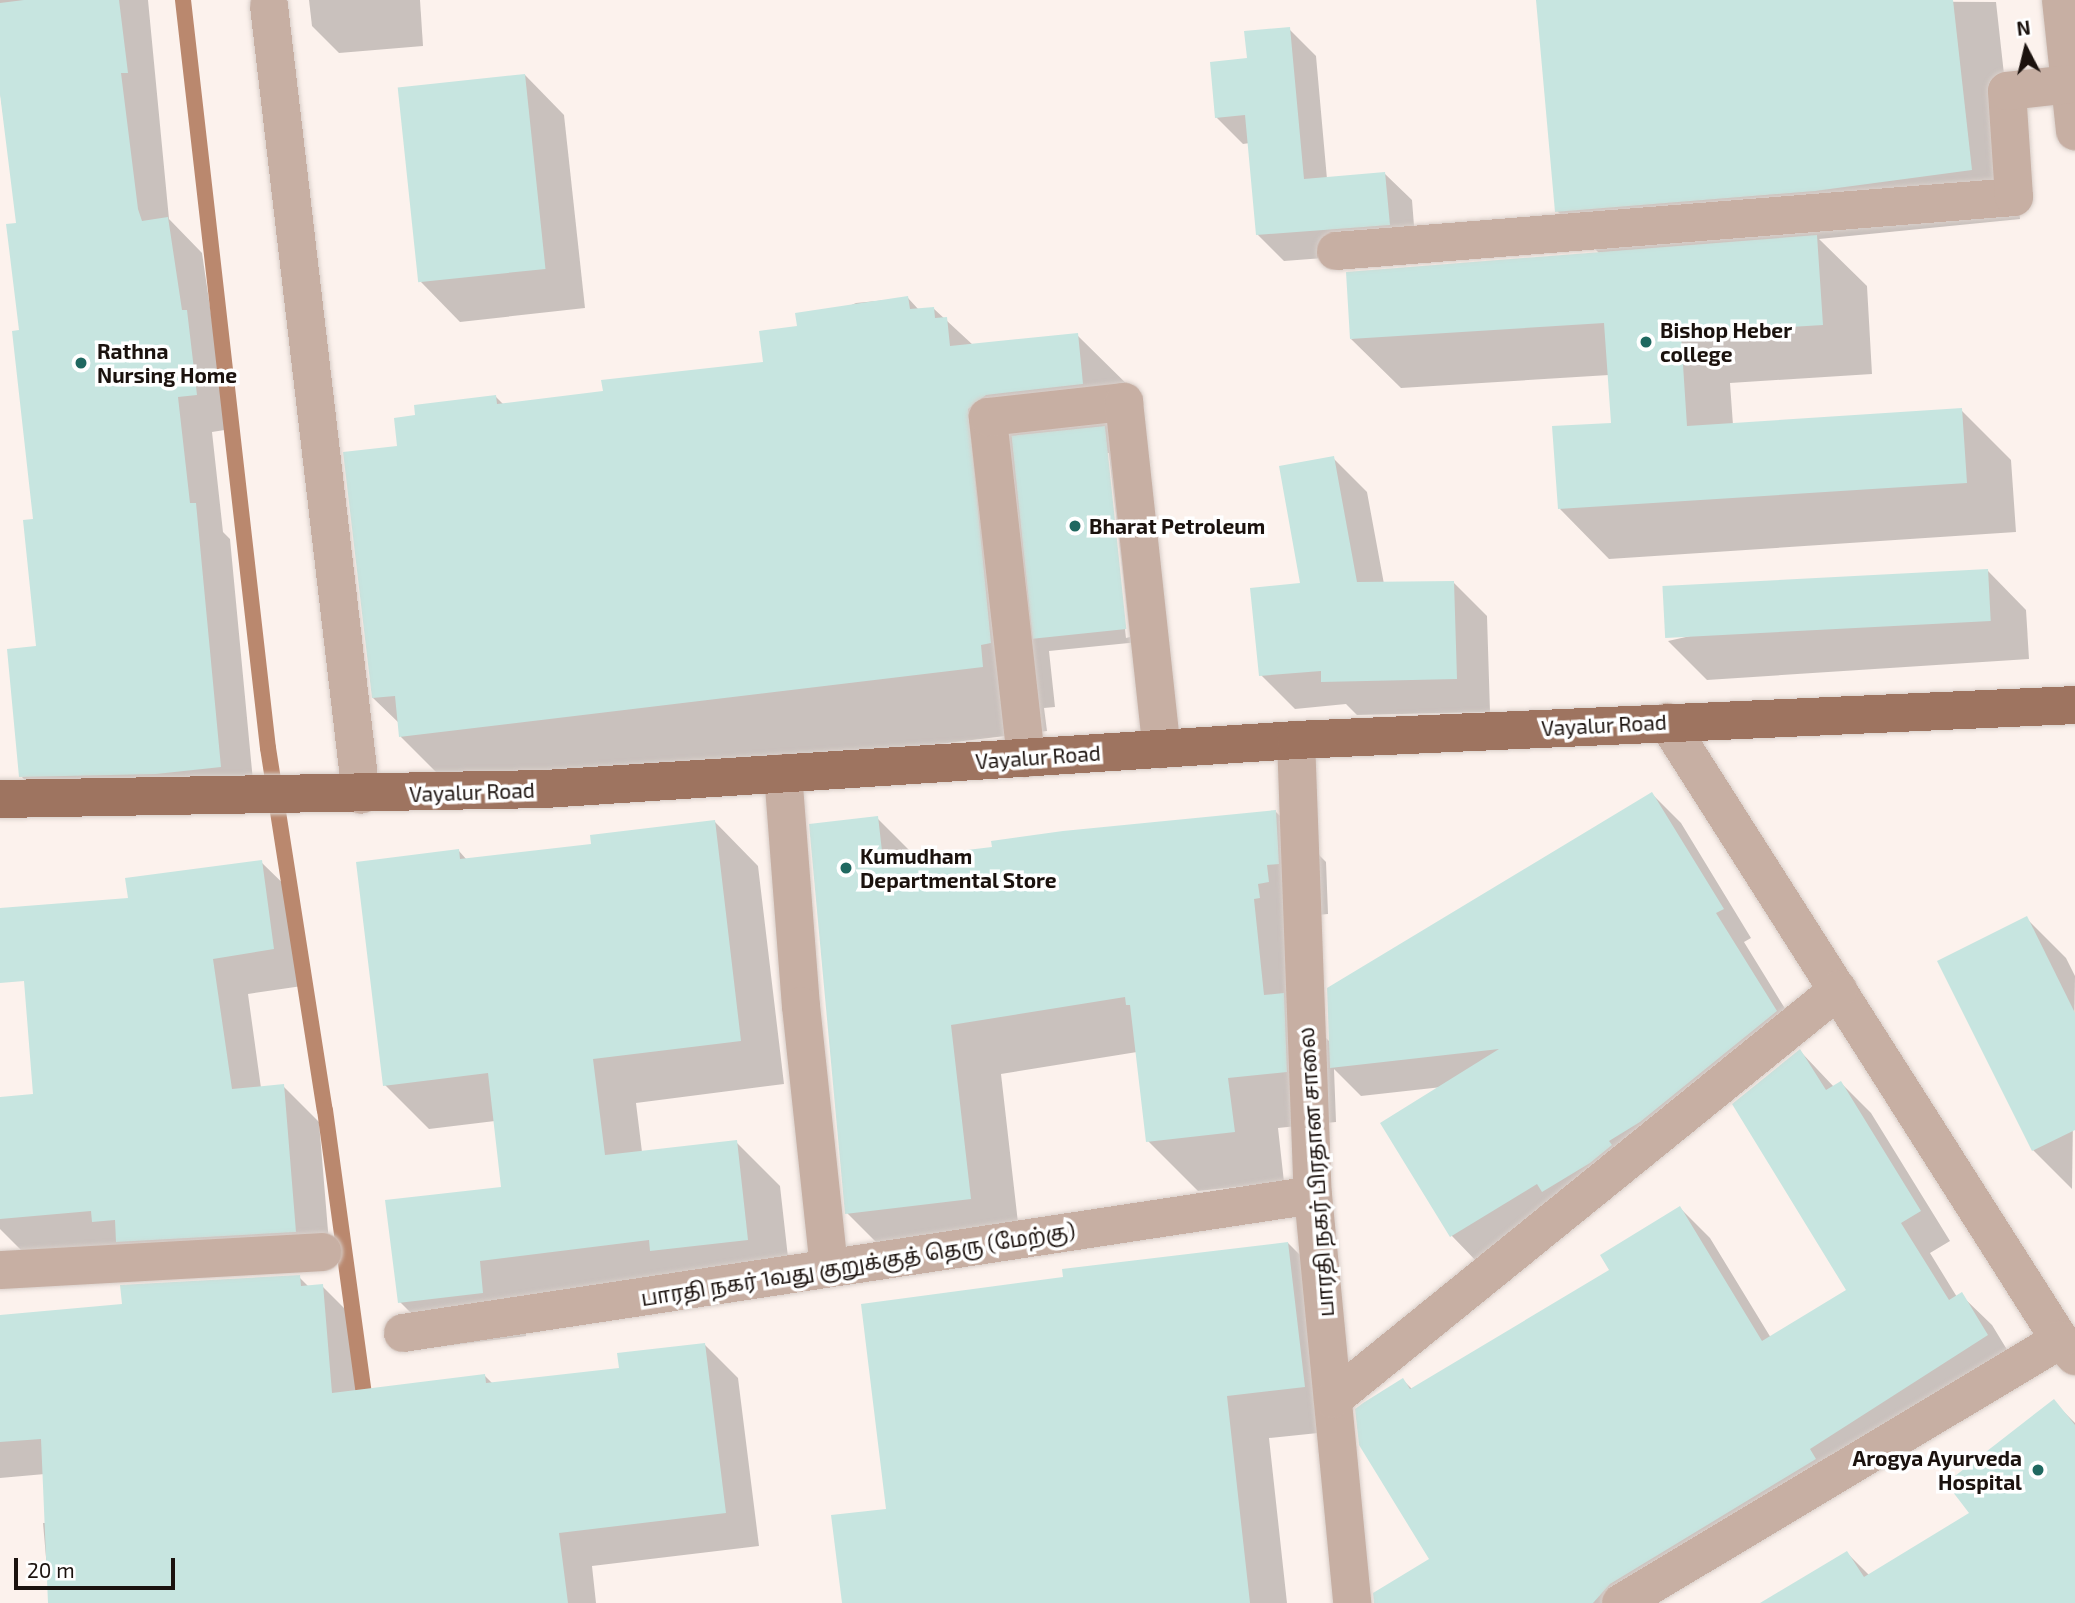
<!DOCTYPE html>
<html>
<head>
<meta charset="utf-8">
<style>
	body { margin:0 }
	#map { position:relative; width:2075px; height:1603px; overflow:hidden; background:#fcf2ed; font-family:"Exo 2","Noto Sans Tamil",sans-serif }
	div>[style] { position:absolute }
	.shadow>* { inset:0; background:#0003 }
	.stream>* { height:16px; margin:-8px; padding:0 8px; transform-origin:8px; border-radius:8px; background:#ba886e }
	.building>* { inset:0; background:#c7e5e0; transform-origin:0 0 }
	.roads { filter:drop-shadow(0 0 2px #d8cec9) drop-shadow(0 0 2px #d8cec9) }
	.minor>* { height:38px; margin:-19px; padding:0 19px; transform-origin:19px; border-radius:19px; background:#c7afa3 }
	.major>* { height:38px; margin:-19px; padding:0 19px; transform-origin:19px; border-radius:19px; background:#9e7460 }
	.dots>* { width:19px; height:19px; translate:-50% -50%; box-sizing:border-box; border:4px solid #fff; border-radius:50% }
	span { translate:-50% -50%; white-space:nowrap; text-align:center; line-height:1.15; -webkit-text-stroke:7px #fff; paint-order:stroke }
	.poi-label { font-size:21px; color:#1b120e; font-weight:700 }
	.left { translate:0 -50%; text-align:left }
	.right { translate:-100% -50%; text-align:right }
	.street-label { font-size:21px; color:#1b120e }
	.north { position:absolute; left:1991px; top:14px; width:70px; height:70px; -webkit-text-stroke:5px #fff; paint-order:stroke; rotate:353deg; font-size:19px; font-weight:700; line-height:28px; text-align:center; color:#1b120e }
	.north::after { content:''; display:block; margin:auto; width:24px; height:32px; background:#1b120e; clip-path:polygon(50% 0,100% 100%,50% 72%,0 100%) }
	.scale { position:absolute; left:14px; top:1558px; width:161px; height:32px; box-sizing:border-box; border:4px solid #1b120e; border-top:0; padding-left:9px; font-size:21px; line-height:24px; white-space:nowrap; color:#1b120e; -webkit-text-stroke:5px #fff; paint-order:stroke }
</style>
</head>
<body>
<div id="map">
	<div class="shadow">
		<div style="clip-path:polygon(0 0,148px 0,169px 219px,202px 253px,215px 341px,221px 346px,231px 429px,212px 432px,223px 532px,230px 539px,255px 802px,55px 811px,21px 776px,38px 647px,35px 521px,18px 224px,0 91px)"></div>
		<div style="clip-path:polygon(309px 0,420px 0,423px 46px,339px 53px,312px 26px)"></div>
		<div style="clip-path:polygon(1538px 0,1996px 2px,2020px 219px,1819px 239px,1867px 286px,1872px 374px,1730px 383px,1733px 425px,1961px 410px,2011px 460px,2016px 532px,1609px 559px,1560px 509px,1612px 424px,1609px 375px,1401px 388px,1351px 339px,1600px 254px,1557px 211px)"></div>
		<div style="clip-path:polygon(1289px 29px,1316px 56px,1327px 179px,1385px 174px,1412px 200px,1416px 251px,1284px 261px,1257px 234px,1250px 143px,1243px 144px,1216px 117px,1248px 60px)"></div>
		<div style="clip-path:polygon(525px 75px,564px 115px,585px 308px,460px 322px,421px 282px)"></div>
		<div style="clip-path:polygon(evenodd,908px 298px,919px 310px,933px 308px,973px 345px,1077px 335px,1142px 399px,1139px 642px,1049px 651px,1055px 707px,1044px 708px,1047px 731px,465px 801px,401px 737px,400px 724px,373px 698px,399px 448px,496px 397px,504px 405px,605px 393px,765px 363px,799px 328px,856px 303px,908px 298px,1106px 453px,1109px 453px,1130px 637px,1126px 638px,1106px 453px)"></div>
		<div style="clip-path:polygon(1333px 458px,1367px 492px,1384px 584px,1454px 583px,1487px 616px,1490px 712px,1357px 715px,1346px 704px,1295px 709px,1261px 675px,1302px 584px)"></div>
		<div style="clip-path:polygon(1987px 570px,2026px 610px,2029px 659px,1707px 680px,1668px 641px)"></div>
		<div style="clip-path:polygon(1652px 794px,1681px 823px,1751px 938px,1744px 942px,1805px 1041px,1480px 1265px,1452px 1236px,1442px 1087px,1361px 1096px,1334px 1069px,1336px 1122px,1278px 1128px,1284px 1182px,1198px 1191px,1148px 1141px,1137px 1052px,1001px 1074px,1021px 1249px,897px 1263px,847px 1213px,877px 818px,917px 858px,1276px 812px,1326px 862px,1328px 914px,1317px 915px,1311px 1023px,1331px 1043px)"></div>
		<div style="clip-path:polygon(715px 822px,758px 866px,784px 1084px,636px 1103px,642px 1152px,736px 1142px,780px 1186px,791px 1284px,523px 1304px,526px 1336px,444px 1346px,400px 1302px,503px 1189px,495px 1121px,429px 1129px,385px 1085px,459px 851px,467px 860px,593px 845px)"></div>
		<div style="clip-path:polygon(261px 862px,297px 897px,309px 985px,248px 994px,261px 1088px,283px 1086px,319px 1122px,331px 1267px,26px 1255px,0 1229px,0 1098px,35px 1095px,130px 900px)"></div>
		<div style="clip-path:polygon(2027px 919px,2066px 958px,2075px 976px,2072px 1189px,2033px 1150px)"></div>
		<div style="clip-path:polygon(1800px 1051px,1834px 1087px,1841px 1083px,1871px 1113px,1950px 1241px,1930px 1253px,1957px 1297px,1961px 1295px,1992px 1325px,2017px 1366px,1658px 1603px,1395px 1603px,1431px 1560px,1403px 1380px,1412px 1389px,1611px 1271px,1680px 1208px,1710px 1238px,1771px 1338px,1848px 1291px)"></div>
		<div style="clip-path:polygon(1288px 1243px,1331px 1286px,1347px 1430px,1269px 1438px,1287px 1603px,843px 1603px,888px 1510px)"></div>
		<div style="clip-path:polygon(299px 1277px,309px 1287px,322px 1286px,356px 1320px,361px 1391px,485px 1376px,493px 1384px,621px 1370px,705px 1345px,738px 1378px,759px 1546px,592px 1566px,596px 1603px,50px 1603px,43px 1523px,49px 1523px,45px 1474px,0 1478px,0 1316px,123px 1306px)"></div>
		<div style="clip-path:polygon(2054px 1402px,2075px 1423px,2075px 1603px,1769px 1603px,1847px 1553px,1870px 1576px,1972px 1513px)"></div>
	</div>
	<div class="stream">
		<div style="left:183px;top:0;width:753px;rotate:83.52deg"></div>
		<div style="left:268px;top:748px;width:366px;rotate:81.1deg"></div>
		<div style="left:325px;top:1110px;width:303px;rotate:82.2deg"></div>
	</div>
	<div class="building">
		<div style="clip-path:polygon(24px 0,119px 0,128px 73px,121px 73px,138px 209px,142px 221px,168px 217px,182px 310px,187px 310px,197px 395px,178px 397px,190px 503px,196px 503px,221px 767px,156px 774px,19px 777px,7px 649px,36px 646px,23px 520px,33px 519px,12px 331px,19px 330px,6px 224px,16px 223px,0 94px,0 3px)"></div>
		<div style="clip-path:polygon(1536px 0,1953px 0,1972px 170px,1815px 191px,1555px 212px)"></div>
		<div style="clip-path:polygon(1290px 27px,1304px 179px,1385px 172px,1390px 225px,1256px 235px,1245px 115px,1215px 118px,1210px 62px,1247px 58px,1244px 31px)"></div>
		<div style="left:525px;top:74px;width:196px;height:128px;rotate:84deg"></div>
		<div style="clip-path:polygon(1817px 235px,1823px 325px,1681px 334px,1687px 426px,1962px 408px,1967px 483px,1558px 509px,1552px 426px,1611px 423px,1604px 323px,1350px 339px,1346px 272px)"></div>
		<div style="clip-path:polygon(908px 296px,910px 309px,934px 307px,935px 318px,947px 317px,950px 346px,1078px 333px,1083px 384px,986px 395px,968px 409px,991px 643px,981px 645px,983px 667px,399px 737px,395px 696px,372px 698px,343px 452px,397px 446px,394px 418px,415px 415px,414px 405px,496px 395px,497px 404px,603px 391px,601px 380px,763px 362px,759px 331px,797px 326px,795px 313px)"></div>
		<div style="left:1105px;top:426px;width:204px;height:94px;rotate:84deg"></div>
		<div style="clip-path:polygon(1334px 456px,1357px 582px,1454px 581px,1457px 679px,1321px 682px,1321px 671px,1259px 676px,1250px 588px,1300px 583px,1279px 466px)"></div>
		<div style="left:1988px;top:569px;width:52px;height:326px;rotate:87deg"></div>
		<div style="clip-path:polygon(1652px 792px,1724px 909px,1716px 913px,1777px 1011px,1640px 1122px,1609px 1141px,1612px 1145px,1590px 1163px,1542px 1192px,1537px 1184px,1450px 1237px,1380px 1123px,1499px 1049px,1330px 1068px,1327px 988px)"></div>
		<div style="clip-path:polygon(1276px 810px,1279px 864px,1267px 865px,1269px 882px,1258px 884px,1260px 898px,1254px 899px,1264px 995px,1284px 993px,1287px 1072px,1228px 1078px,1235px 1132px,1146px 1142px,1130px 1005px,1126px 1005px,1125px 997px,951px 1025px,971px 1199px,845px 1214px,809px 824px,878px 816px,883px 860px,992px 847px,991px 841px,1063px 831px)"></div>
		<div style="clip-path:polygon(715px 820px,741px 1041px,593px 1059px,605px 1155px,737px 1140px,748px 1240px,650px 1251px,649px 1240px,480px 1261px,483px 1293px,398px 1303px,385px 1200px,501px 1187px,488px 1073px,383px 1086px,356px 862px,459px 849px,460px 859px,591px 844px,590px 835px)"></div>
		<div style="clip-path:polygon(262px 860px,274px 949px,213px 959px,232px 1089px,284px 1084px,296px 1232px,116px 1242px,115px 1220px,92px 1222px,91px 1211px,0 1219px,0 1097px,33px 1094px,24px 981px,0 983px,0 908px,128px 898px,125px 878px)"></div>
		<div style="clip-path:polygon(2027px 916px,2075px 1013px,2075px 1130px,2032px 1151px,1937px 961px)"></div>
		<div style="clip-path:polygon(1800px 1049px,1826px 1090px,1841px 1081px,1921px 1211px,1901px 1223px,1949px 1300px,1962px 1292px,1988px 1335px,1810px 1449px,1816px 1459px,1610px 1584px,1593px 1603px,1374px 1603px,1373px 1593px,1429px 1559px,1359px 1445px,1355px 1409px,1363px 1403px,1403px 1378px,1410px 1389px,1609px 1270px,1600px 1255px,1680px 1206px,1762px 1341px,1846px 1290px,1732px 1104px)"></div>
		<div style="clip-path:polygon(1288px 1242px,1305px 1387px,1227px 1396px,1250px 1603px,842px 1603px,831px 1515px,886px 1509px,861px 1304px,1063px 1277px,1062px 1269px)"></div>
		<div style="clip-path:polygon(300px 1275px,301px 1286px,323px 1284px,332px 1393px,485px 1374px,486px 1383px,619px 1368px,617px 1353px,705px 1343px,726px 1513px,559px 1533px,568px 1603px,48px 1603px,41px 1439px,0 1442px,0 1315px,122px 1304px,120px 1285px)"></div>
		<div style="clip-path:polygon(2054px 1399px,2075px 1425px,2075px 1603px,1760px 1603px,1847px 1551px,1864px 1577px,1969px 1513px,1946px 1483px)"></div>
	</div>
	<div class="roads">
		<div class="minor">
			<div style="left:2061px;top:0;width:132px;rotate:83.9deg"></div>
			<div style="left:269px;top:6px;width:794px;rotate:83.35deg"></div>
			<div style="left:1336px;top:251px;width:680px;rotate:-4.55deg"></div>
			<div style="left:2014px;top:197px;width:106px;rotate:-93.8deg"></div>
			<div style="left:2007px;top:91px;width:63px;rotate:-6.3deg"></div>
			<div style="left:1667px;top:722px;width:732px;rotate:57.55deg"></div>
			<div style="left:2060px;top:1340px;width:22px;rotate:47deg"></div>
			<div style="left:1296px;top:740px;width:455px;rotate:87.9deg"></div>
			<div style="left:1313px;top:1195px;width:410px;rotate:84.5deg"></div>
			<div style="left:1026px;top:758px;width:343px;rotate:-96.4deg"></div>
			<div style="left:988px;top:417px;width:137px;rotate:-6.3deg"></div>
			<div style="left:1124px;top:402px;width:349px;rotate:83.8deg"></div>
			<div style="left:783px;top:773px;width:234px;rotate:85.6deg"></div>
			<div style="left:801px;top:1006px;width:262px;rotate:83.9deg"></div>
			<div style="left:0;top:1270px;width:323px;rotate:-3.2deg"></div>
			<div style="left:403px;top:1333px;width:920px;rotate:-8.62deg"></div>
			<div style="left:1333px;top:1399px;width:650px;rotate:-39deg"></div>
			<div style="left:1621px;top:1603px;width:512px;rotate:-30.93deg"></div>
		</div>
		<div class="major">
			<div style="left:0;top:799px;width:545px;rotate:-1.05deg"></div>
			<div style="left:545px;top:789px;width:753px;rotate:-3.73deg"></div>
			<div style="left:1296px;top:740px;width:780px;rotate:-2.57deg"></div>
		</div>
	</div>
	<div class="dots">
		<div style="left:1646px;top:342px;background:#1f6860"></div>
		<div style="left:81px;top:363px;background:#1f6860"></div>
		<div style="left:1075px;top:526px;background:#1f6860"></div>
		<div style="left:846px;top:868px;background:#1f6860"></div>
		<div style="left:2038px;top:1470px;background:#1f6860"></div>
	</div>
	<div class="poi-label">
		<span class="left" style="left:1660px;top:342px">Bishop Heber<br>college</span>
		<span class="left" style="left:97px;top:363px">Rathna<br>Nursing Home</span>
		<span class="left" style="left:1089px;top:526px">Bharat Petroleum</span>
		<span class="left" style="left:860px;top:868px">Kumudham<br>Departmental Store</span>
		<span class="right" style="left:2022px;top:1470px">Arogya Ayurveda<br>Hospital</span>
	</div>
	<div class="street-label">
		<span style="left:1604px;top:725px;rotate:-3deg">Vayalur Road</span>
		<span style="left:1038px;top:757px;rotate:-4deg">Vayalur Road</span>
		<span style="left:472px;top:792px;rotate:-2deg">Vayalur Road</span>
		<span style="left:1316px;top:1172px;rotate:-94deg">பாரதி நகர் பிரதான சாலை</span>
		<span style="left:858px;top:1264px;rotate:-9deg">பாரதி நகர் 1வது குறுக்குத் தெரு (மேற்கு)</span>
	</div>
	<div class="north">N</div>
	<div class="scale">20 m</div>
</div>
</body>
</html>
